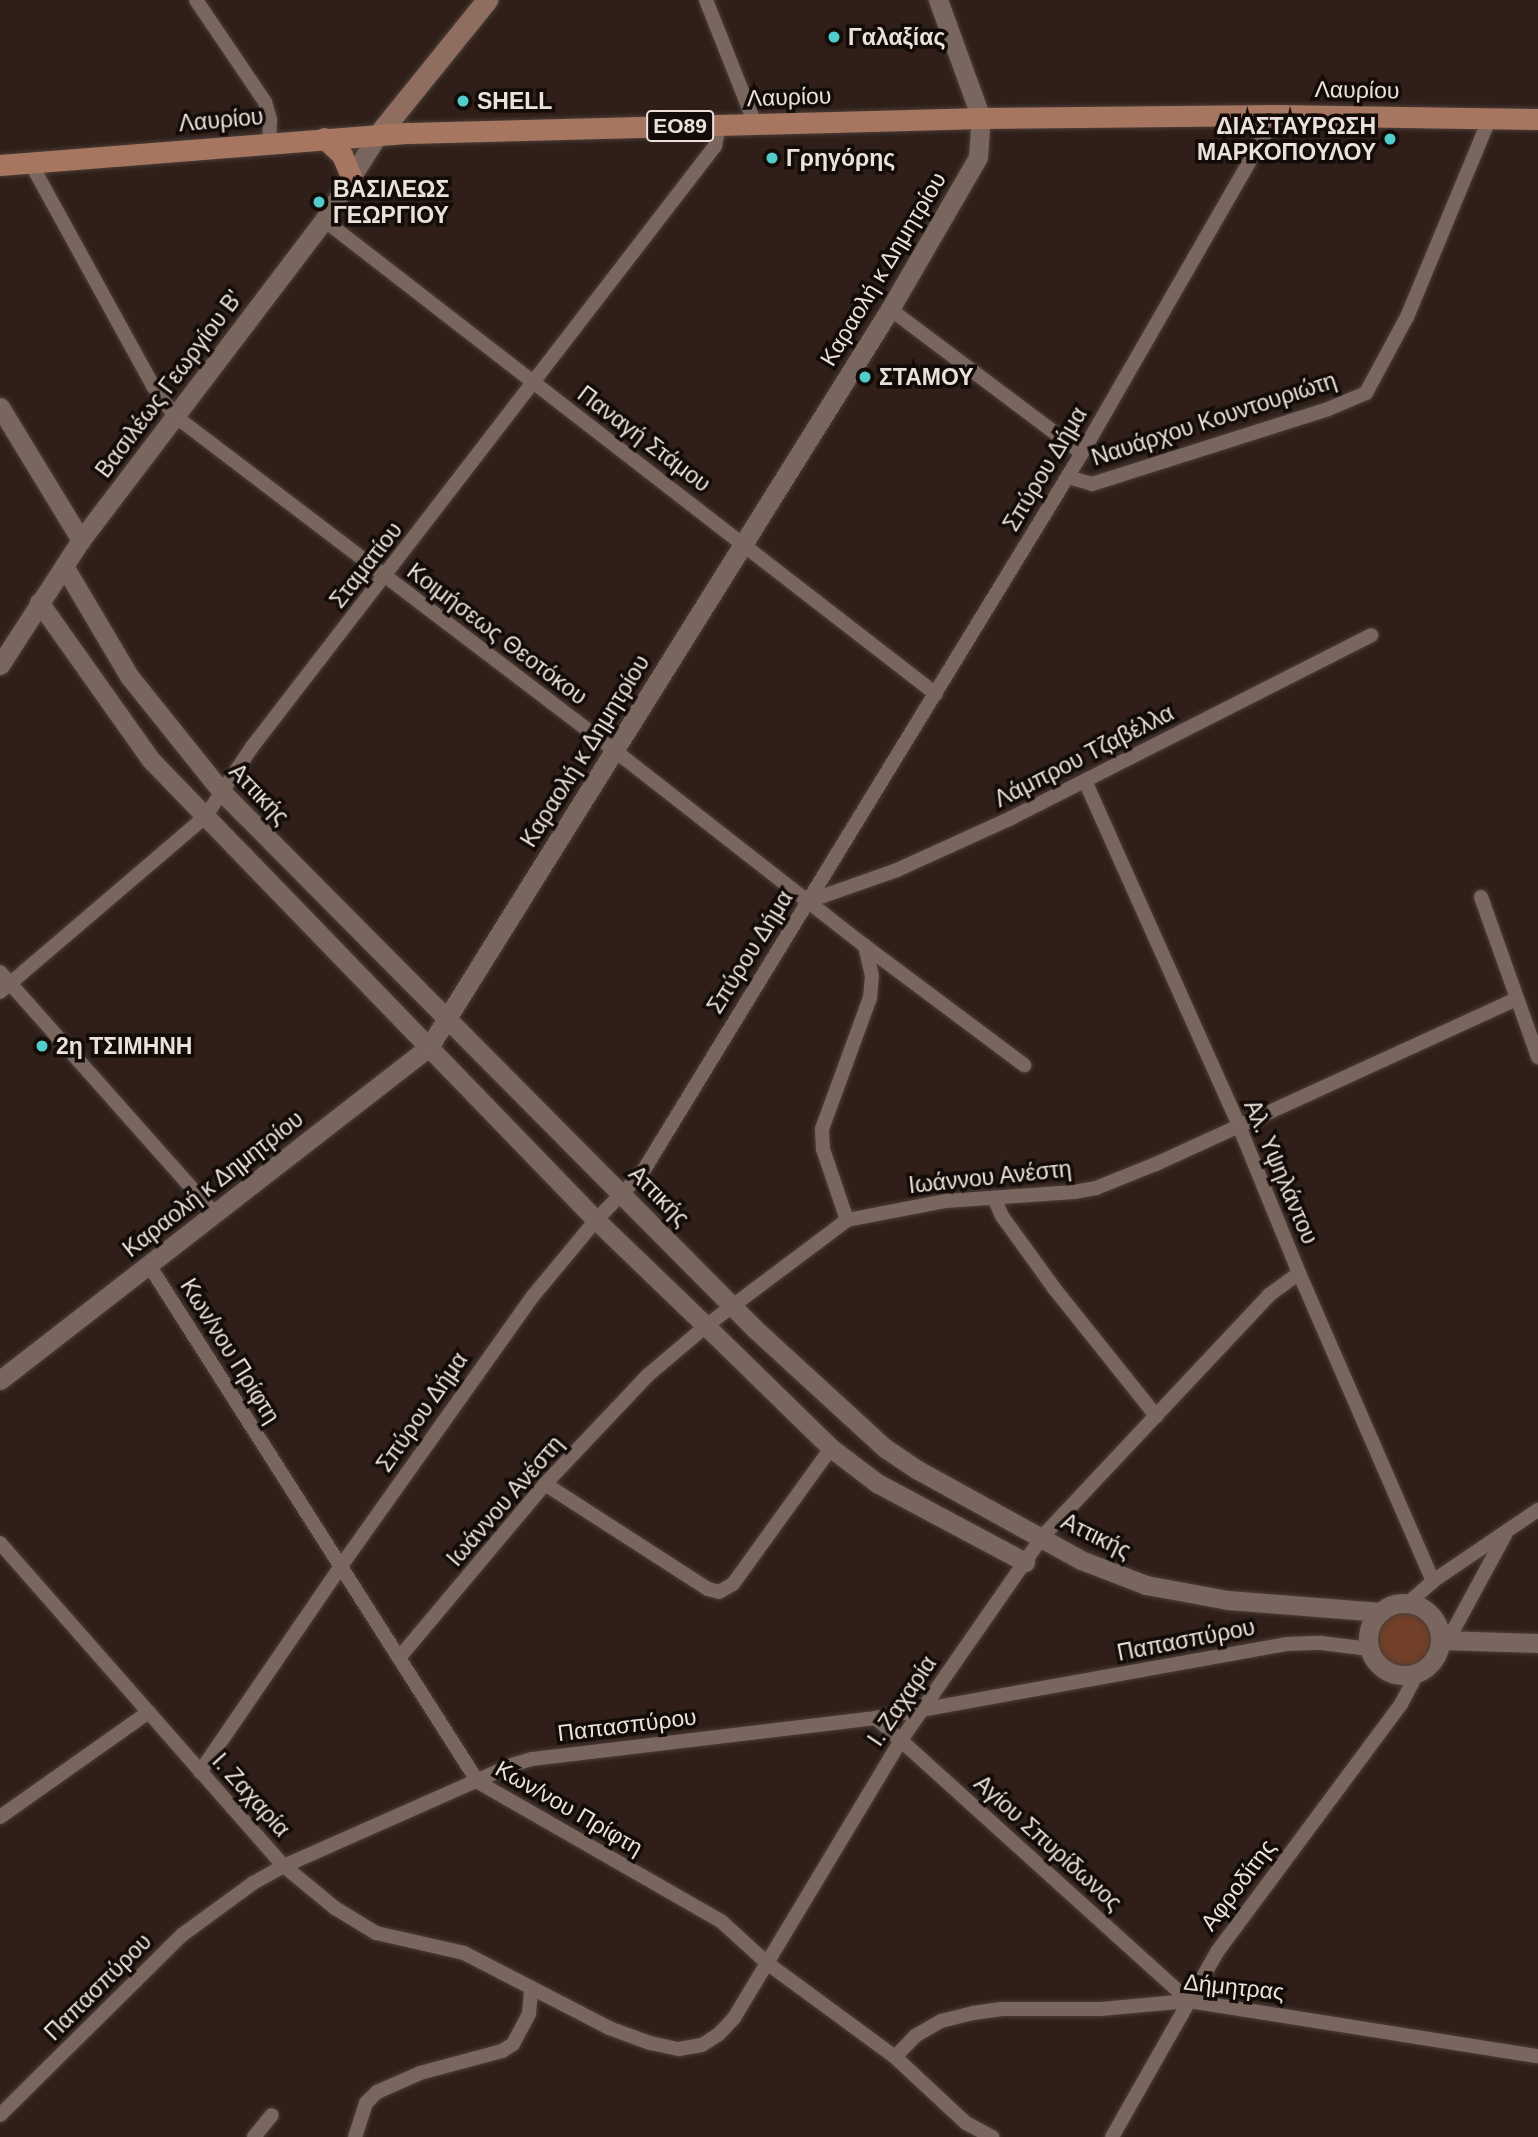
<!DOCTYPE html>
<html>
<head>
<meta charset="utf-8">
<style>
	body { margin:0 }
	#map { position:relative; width:1538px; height:2137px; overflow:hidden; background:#2f1f18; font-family:Helvetica,sans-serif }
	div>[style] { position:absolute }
	.forest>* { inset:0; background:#724028 }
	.round { border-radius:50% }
	.roads { filter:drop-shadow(0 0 2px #4a3d38) drop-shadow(0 0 2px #4a3d38) }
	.minor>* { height:14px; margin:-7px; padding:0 7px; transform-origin:7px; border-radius:7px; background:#79665e }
	.tertiary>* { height:19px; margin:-9.5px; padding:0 9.5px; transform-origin:9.5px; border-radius:9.5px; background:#79665e }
	.tertiary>.ring { margin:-9.5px; padding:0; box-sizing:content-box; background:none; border:19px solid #79665e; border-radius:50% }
	.secondary>* { height:21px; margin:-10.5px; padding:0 10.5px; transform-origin:10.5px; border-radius:10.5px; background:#906e5f }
	.primary>* { height:21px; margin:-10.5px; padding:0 10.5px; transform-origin:10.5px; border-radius:10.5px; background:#a77660 }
	.dots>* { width:19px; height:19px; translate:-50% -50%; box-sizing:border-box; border:4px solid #120b08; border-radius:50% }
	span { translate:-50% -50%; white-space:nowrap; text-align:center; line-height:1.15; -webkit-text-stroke:7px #120b08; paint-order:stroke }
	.shield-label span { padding:2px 5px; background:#120b08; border:2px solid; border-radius:5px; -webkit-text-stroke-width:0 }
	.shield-label { font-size:21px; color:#ebe0db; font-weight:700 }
	.poi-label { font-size:23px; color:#ebe0db; font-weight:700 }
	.left { translate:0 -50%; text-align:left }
	.right { translate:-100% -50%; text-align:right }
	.street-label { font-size:23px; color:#ebe0db }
</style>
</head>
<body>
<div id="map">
	<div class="forest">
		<div class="round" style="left:1376px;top:1609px;width:58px;height:58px"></div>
	</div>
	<div class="roads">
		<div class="minor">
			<div style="left:196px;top:0;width:123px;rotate:55.9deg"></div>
			<div style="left:265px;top:102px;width:19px;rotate:74deg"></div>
			<div style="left:270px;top:120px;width:23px;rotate:92deg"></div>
			<div style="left:706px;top:0;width:133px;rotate:68.4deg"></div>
			<div style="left:30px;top:162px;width:256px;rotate:61.2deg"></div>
			<div style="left:153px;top:386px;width:37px;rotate:54deg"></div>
			<div style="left:175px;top:416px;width:552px;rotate:37.26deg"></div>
			<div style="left:614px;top:750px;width:318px;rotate:38deg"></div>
			<div style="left:865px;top:946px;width:199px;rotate:36.8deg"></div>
			<div style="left:324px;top:220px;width:774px;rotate:37.76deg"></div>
			<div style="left:890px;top:309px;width:240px;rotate:36.9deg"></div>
			<div style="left:1068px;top:477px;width:25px;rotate:16deg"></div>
			<div style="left:1092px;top:484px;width:248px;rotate:-17.6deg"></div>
			<div style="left:1328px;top:409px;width:41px;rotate:-22.8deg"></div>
			<div style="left:1366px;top:393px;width:86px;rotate:-61.7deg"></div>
			<div style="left:1407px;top:317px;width:216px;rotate:-67.4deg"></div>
			<div style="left:1085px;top:781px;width:378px;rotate:65.9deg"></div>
			<div style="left:1239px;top:1126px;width:159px;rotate:67.8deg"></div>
			<div style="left:1299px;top:1273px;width:336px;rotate:66.5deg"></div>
			<div style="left:1481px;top:897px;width:170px;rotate:70.4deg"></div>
			<div style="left:809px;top:901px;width:93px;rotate:-19.4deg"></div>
			<div style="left:897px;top:870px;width:125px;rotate:-24.5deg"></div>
			<div style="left:1011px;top:818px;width:404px;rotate:-26.9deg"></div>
			<div style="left:0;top:972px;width:324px;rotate:48.4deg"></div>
			<div style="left:0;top:992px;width:270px;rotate:-40.5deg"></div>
			<div style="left:205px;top:817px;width:84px;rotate:-56.1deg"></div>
			<div style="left:252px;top:747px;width:759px;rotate:-52.39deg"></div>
			<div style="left:715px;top:146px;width:21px;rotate:-79deg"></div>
			<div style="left:994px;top:1198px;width:20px;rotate:66deg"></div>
			<div style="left:1002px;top:1216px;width:89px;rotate:54.2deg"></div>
			<div style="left:1054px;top:1288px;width:164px;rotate:51.4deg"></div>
			<div style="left:847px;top:1220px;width:75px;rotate:-108.7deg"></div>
			<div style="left:823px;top:1149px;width:20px;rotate:-93deg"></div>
			<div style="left:822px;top:1129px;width:140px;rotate:-69.9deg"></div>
			<div style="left:870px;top:998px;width:22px;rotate:-85deg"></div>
			<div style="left:872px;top:976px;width:31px;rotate:-103deg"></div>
			<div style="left:149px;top:1265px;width:613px;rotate:57.53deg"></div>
			<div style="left:478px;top:1782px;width:281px;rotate:29.8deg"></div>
			<div style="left:722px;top:1922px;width:61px;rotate:42.3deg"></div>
			<div style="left:767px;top:1963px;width:159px;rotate:36.3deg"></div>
			<div style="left:895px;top:2057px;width:97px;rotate:42.9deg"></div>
			<div style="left:966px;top:2123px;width:30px;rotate:28deg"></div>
			<div style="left:545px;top:1484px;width:194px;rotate:32.8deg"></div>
			<div style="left:708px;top:1589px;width:11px;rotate:15deg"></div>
			<div style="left:719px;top:1592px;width:16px;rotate:-30deg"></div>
			<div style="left:733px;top:1584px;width:168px;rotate:-54.2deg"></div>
			<div style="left:0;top:1543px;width:430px;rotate:48.7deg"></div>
			<div style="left:284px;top:1866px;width:66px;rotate:39.5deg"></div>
			<div style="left:335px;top:1908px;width:48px;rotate:31.4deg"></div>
			<div style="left:376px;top:1933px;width:90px;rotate:12.8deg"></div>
			<div style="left:464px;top:1953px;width:163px;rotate:27.3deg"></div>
			<div style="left:609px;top:2028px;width:44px;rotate:20.1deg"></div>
			<div style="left:650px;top:2043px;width:30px;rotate:12deg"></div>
			<div style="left:679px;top:2049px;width:23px;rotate:-10deg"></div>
			<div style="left:702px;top:2045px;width:20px;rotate:-33deg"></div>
			<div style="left:719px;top:2034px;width:22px;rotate:-47deg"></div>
			<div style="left:734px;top:2018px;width:324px;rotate:-59deg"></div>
			<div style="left:901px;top:1740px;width:247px;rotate:-55.2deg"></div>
			<div style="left:1042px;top:1537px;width:332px;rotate:-46.8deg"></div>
			<div style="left:1269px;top:1295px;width:37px;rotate:-36deg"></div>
			<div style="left:1408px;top:1603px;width:33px;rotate:-41deg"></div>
			<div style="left:1433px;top:1581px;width:127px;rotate:-34.1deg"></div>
			<div style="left:1440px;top:1638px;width:17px;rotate:-33deg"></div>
			<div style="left:1454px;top:1629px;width:107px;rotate:-61.5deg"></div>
			<div style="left:399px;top:1658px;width:227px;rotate:-50deg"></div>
			<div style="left:545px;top:1484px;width:149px;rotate:-46.6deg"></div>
			<div style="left:647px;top:1376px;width:77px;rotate:-40.3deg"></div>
			<div style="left:706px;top:1326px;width:176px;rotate:-36.9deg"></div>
			<div style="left:847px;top:1220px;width:101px;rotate:-10.9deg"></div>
			<div style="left:946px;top:1201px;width:128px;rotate:-4deg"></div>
			<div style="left:1074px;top:1192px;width:22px;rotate:-10deg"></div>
			<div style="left:1096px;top:1188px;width:65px;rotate:-21.8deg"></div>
			<div style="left:1156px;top:1164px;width:397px;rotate:-24.6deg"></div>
			<div style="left:876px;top:1718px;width:422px;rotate:42.1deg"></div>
			<div style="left:200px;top:1772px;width:250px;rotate:-55.6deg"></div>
			<div style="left:341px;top:1566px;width:331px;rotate:-54.6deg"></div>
			<div style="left:533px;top:1296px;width:99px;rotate:-50.3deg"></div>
			<div style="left:596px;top:1220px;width:66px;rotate:-45.6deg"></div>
			<div style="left:642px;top:1173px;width:844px;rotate:-58.57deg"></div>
			<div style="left:1082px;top:453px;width:390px;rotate:-60.1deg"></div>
			<div style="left:0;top:1817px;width:182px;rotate:-35.2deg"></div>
			<div style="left:895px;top:2057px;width:29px;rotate:-46deg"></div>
			<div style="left:915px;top:2036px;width:30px;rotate:-30deg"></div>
			<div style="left:941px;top:2021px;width:33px;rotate:-14deg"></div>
			<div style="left:973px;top:2013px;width:29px;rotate:-8deg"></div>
			<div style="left:1002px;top:2009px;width:99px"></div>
			<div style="left:1101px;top:2009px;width:88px;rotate:-5.2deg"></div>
			<div style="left:1189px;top:2001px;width:353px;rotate:9deg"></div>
			<div style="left:0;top:2115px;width:256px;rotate:-44.7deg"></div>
			<div style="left:182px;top:1935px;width:88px;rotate:-36.2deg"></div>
			<div style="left:253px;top:1883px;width:35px;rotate:-29deg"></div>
			<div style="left:284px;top:1866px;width:249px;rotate:-23.9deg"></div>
			<div style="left:512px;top:1765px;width:21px;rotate:-17deg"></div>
			<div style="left:532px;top:1759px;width:346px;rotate:-6.8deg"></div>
			<div style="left:876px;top:1718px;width:418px;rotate:-10.2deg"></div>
			<div style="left:1287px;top:1644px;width:34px;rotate:-2deg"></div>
			<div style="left:1321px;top:1643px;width:49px;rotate:7deg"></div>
			<div style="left:254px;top:2137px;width:28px;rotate:-51deg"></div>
			<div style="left:355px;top:2137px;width:36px;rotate:-72deg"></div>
			<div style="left:366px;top:2103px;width:16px;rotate:-45deg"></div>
			<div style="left:377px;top:2092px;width:47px;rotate:-23.8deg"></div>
			<div style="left:420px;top:2073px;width:85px;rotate:-15deg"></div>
			<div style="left:502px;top:2051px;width:13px;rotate:-32deg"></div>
			<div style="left:513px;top:2044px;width:34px;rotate:-62deg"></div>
			<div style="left:529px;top:2014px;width:25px;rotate:-85deg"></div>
			<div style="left:1112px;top:2137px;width:213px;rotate:-60.4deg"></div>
			<div style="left:1217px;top:1952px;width:309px;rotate:-53.4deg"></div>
			<div style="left:1401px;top:1704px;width:36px;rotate:-62deg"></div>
		</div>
		<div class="tertiary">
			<div style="left:0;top:407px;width:156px;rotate:58.7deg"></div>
			<div style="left:64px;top:566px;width:128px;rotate:59.4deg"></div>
			<div style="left:129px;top:676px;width:149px;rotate:51.3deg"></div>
			<div style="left:222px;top:792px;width:757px;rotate:45.21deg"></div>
			<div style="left:755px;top:1329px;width:176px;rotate:42.5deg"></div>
			<div style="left:885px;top:1448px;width:40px;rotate:34deg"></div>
			<div style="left:918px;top:1470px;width:186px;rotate:28.9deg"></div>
			<div style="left:1081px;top:1560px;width:70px;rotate:21deg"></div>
			<div style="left:1146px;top:1585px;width:83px;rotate:10.4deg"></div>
			<div style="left:1228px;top:1600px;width:153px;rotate:4.5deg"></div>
			<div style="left:39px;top:602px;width:194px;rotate:54.7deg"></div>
			<div style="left:151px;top:760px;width:640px;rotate:45.95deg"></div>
			<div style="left:596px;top:1220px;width:153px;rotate:43.9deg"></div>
			<div style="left:706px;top:1326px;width:175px;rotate:44.3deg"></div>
			<div style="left:831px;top:1448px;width:58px;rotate:37.3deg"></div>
			<div style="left:877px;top:1483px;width:168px;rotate:28.1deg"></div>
			<div style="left:0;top:665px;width:149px;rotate:-57.1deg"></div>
			<div style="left:81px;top:540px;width:402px;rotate:-52.8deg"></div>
			<div style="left:324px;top:220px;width:101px;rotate:-57.6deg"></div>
			<div style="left:0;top:1380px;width:543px;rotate:-37.82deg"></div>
			<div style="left:429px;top:1047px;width:870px;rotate:-58.01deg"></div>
			<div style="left:890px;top:309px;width:176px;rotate:-59.9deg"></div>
			<div style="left:978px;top:157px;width:39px;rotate:-86deg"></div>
			<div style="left:981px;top:118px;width:126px;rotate:-110deg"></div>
			<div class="ring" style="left:1368px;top:1603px;width:53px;height:53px"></div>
			<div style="left:1440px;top:1640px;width:98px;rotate:1.8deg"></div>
		</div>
		<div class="secondary">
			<div style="left:378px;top:135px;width:174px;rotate:-51.1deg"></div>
		</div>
		<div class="primary">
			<div style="left:324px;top:138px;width:25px;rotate:43deg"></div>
			<div style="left:342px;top:155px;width:26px;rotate:67deg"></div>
			<div style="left:0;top:165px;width:410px;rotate:-4.5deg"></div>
			<div style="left:409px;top:133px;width:572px;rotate:-1.5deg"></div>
			<div style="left:981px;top:118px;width:295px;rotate:-0.6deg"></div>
			<div style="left:1276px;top:115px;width:262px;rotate:0.9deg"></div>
		</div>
	</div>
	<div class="dots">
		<div style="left:834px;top:37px;background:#52cdcc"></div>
		<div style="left:463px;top:101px;background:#52cdcc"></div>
		<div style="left:1390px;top:139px;background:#52cdcc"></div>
		<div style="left:772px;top:158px;background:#52cdcc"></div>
		<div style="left:319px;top:202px;background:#52cdcc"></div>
		<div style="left:865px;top:377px;background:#52cdcc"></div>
		<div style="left:42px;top:1046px;background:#52cdcc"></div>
	</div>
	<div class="shield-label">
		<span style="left:680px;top:126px">ΕΟ89</span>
	</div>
	<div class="poi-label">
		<span class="left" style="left:848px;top:37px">Γαλαξίας</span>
		<span class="left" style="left:477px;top:101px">SHELL</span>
		<span class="right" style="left:1376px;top:139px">ΔΙΑΣΤΑΥΡΩΣΗ<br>ΜΑΡΚΟΠΟΥΛΟΥ</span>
		<span class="left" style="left:786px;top:158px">Γρηγόρης</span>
		<span class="left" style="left:333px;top:202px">ΒΑΣΙΛΕΩΣ<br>ΓΕΩΡΓΙΟΥ</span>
		<span class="left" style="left:879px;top:377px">ΣΤΑΜΟΥ</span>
		<span class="left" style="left:56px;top:1046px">2η ΤΣΙΜΗΝΗ</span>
	</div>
	<div class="street-label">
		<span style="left:1357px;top:90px;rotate:1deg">Λαυρίου</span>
		<span style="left:789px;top:97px;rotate:-2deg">Λαυρίου</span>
		<span style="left:221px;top:120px;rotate:-5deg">Λαυρίου</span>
		<span style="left:883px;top:269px;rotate:-59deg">Καραολή κ Δημητρίου</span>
		<span style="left:169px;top:384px;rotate:-53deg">Βασιλέως Γεωργίου Β'</span>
		<span style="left:1214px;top:419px;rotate:-18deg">Ναυάρχου Κουντουριώτη</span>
		<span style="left:644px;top:439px;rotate:37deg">Παναγή Στάμου</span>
		<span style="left:1045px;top:469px;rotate:-59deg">Σπύρου Δήμα</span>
		<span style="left:366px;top:565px;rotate:-52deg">Σταματίου</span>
		<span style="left:497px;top:634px;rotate:37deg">Κοιμήσεως Θεοτόκου</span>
		<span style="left:585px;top:751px;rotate:-58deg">Καραολή κ Δημητρίου</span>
		<span style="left:1084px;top:756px;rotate:-27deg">Λάμπρου Τζαβέλλα</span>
		<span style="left:259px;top:794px;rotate:46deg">Αττικής</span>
		<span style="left:750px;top:952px;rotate:-58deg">Σπύρου Δήμα</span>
		<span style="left:1281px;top:1172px;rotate:67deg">Αλ. Υψηλάντου</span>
		<span style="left:990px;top:1177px;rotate:-6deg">Ιωάννου Ανέστη</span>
		<span style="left:213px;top:1184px;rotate:-38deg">Καραολή κ Δημητρίου</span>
		<span style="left:659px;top:1196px;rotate:45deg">Αττικής</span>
		<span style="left:230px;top:1351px;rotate:58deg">Κων/νου Πρίφτη</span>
		<span style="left:422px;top:1412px;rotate:-55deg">Σπύρου Δήμα</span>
		<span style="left:505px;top:1501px;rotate:-49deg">Ιωάννου Ανέστη</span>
		<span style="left:1096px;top:1536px;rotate:26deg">Αττικής</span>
		<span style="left:1186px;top:1640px;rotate:-11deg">Παπασπύρου</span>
		<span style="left:902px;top:1701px;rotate:-56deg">Ι. Ζαχαρία</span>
		<span style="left:627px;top:1725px;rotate:-7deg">Παπασπύρου</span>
		<span style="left:251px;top:1795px;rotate:48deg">Ι. Ζαχαρία</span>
		<span style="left:569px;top:1808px;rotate:30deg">Κων/νου Πρίφτη</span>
		<span style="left:1048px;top:1843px;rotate:42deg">Αγίου Σπυρίδωνος</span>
		<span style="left:1238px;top:1885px;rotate:-53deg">Αφροδίτης</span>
		<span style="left:98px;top:1987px;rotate:-45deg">Παπασπύρου</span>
		<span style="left:1234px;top:1987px;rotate:6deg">Δήμητρας</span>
	</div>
</div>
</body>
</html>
